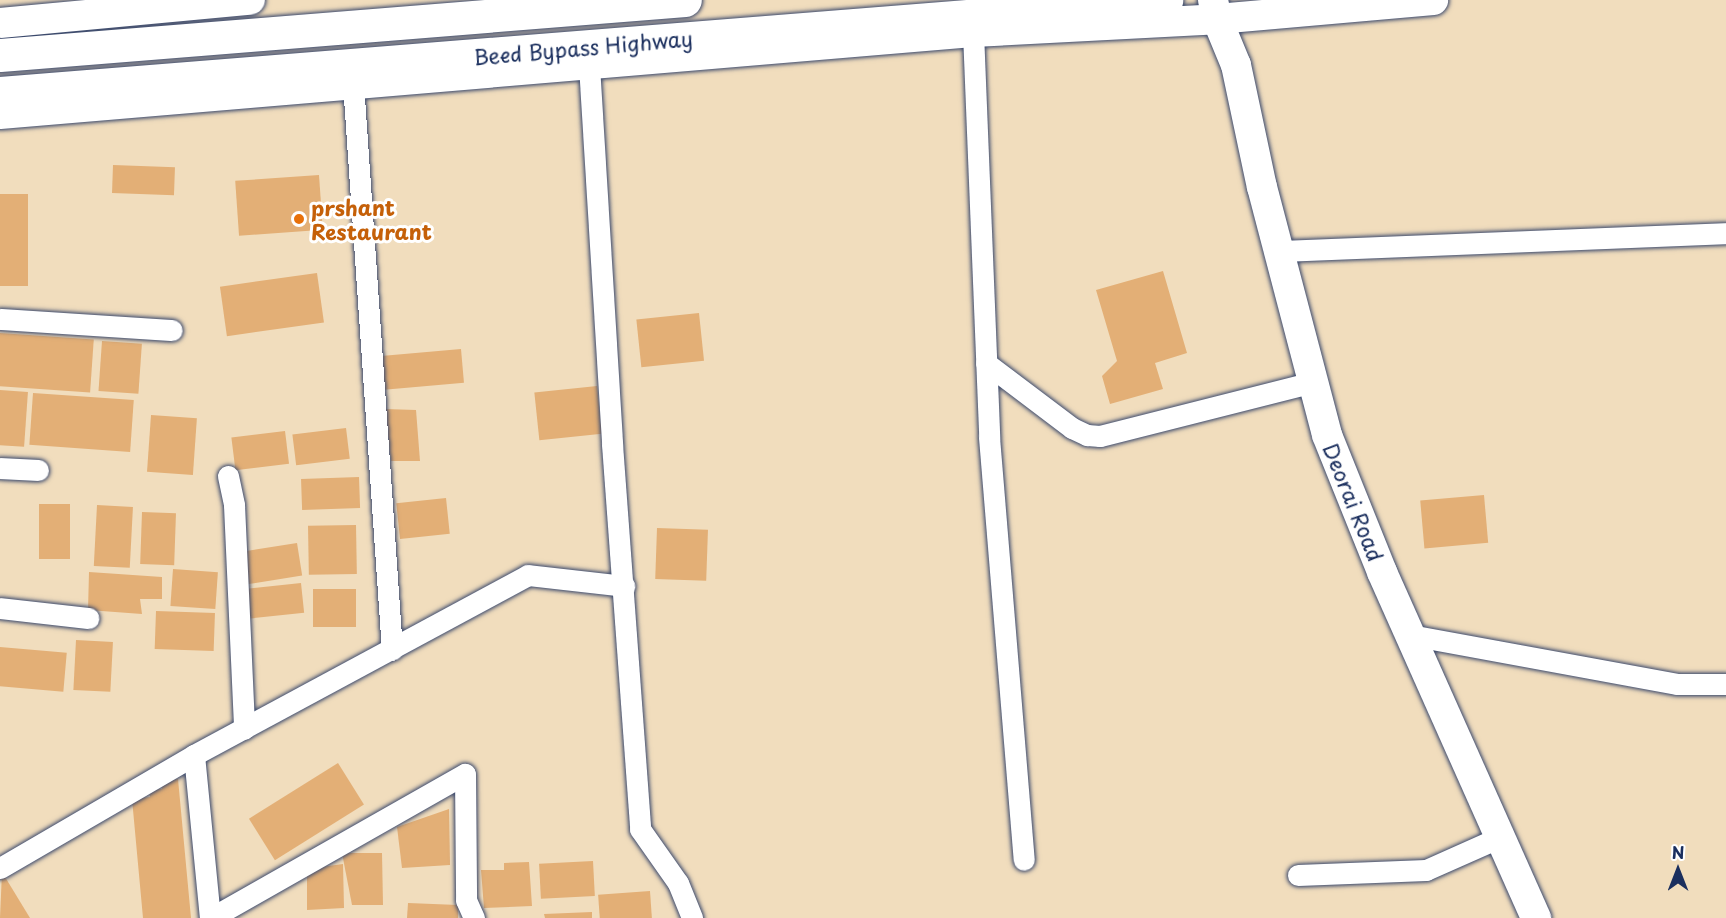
<!DOCTYPE html>
<html>
<head>
<meta charset="utf-8">
<style>
	body { margin:0 }
	#map { position:relative; width:1726px; height:918px; overflow:hidden; background:#f1ddbd; font-family:"Playpen Sans",sans-serif }
	div>[style] { position:absolute }
	.building>* { inset:0; background:#e3af76; transform-origin:0 0 }
	.roads { filter:drop-shadow(0 0 2px #3b496c) drop-shadow(0 0 2px #3b496c) }
	.street>* { height:21px; margin:-10.5px; padding:0 10.5px; transform-origin:10.5px; border-radius:10.5px; background:#fff }
	.secondary>* { height:30px; margin:-15px; padding:0 15px; transform-origin:15px; border-radius:15px; background:#fff }
	.highway>* { height:33px; margin:-16.5px; padding:0 16.5px; transform-origin:16.5px; border-radius:16.5px; background:#fff }
	.dots>* { width:16px; height:16px; translate:-50% -50%; box-sizing:border-box; border:3px solid #fff; border-radius:50% }
	span { translate:-50% -50%; white-space:nowrap; text-align:center; line-height:1.15; -webkit-text-stroke:6px #fff; paint-order:stroke }
	.street-label { font-size:21px; color:#1b2f5e }
	.food-label { font-size:21px; color:#c56008; font-weight:700 }
	.left { translate:0 -50%; text-align:left }
	.north { position:absolute; left:1648px; top:840px; width:60px; height:60px; -webkit-text-stroke:4px #fff; paint-order:stroke; rotate:0deg; font-size:16px; font-weight:700; line-height:24px; text-align:center; color:#1b2f5e }
	.north::after { content:''; display:block; margin:auto; width:21px; height:27px; background:#1b2f5e; clip-path:polygon(50% 0,100% 100%,50% 72%,0 100%) }
</style>
</head>
<body>
<div id="map">
	<div class="building">
		<div style="left:113px;top:165px;width:62px;height:28px;rotate:2deg"></div>
		<div style="left:319px;top:175px;width:55px;height:84px;rotate:86deg"></div>
		<div style="left:0;top:194px;width:28px;height:92px"></div>
		<div style="clip-path:polygon(1163px 271px,1187px 353px,1155px 363px,1163px 389px,1110px 404px,1102px 376px,1117px 361px,1096px 290px)"></div>
		<div style="left:317px;top:273px;width:50px;height:98px;rotate:82deg"></div>
		<div style="left:699px;top:313px;width:48px;height:63px;rotate:84deg"></div>
		<div style="left:0;top:333px;width:94px;height:53px;rotate:4deg"></div>
		<div style="left:102px;top:341px;width:40px;height:50px;rotate:4deg"></div>
		<div style="left:461px;top:349px;width:34px;height:80px;rotate:85deg"></div>
		<div style="left:597px;top:386px;width:48px;height:63px;rotate:84deg"></div>
		<div style="left:0;top:390px;width:28px;height:55px;rotate:4deg"></div>
		<div style="left:33px;top:393px;width:101px;height:52px;rotate:4deg"></div>
		<div style="clip-path:polygon(385px 409px,416px 410px,420px 461px,391px 461px)"></div>
		<div style="left:151px;top:415px;width:46px;height:57px;rotate:4deg"></div>
		<div style="left:346px;top:428px;width:31px;height:54px;rotate:83deg"></div>
		<div style="left:285px;top:431px;width:33px;height:54px;rotate:83deg"></div>
		<div style="left:359px;top:477px;width:31px;height:58px;rotate:88deg"></div>
		<div style="left:1484px;top:495px;width:48px;height:64px;rotate:85deg"></div>
		<div style="left:446px;top:498px;width:36px;height:50px;rotate:84deg"></div>
		<div style="left:39px;top:504px;width:31px;height:55px"></div>
		<div style="left:97px;top:505px;width:36px;height:61px;rotate:3deg"></div>
		<div style="left:142px;top:512px;width:34px;height:52px;rotate:2deg"></div>
		<div style="left:356px;top:525px;width:49px;height:48px;rotate:89deg"></div>
		<div style="left:657px;top:528px;width:51px;height:51px;rotate:2deg"></div>
		<div style="left:297px;top:543px;width:33px;height:56px;rotate:81deg"></div>
		<div style="left:173px;top:569px;width:45px;height:37px;rotate:4deg"></div>
		<div style="clip-path:polygon(89px 572px,162px 577px,162px 599px,140px 599px,142px 614px,88px 610px)"></div>
		<div style="left:301px;top:583px;width:30px;height:54px;rotate:84deg"></div>
		<div style="left:313px;top:589px;width:43px;height:38px"></div>
		<div style="left:156px;top:611px;width:59px;height:38px;rotate:2deg"></div>
		<div style="left:76px;top:640px;width:37px;height:50px;rotate:3deg"></div>
		<div style="left:0;top:647px;width:67px;height:39px;rotate:5deg"></div>
		<div style="left:338px;top:763px;width:49px;height:105px;rotate:58deg"></div>
		<div style="clip-path:polygon(178px 779px,191px 918px,143px 918px,132px 799px,150px 797px,149px 790px,162px 789px,161px 781px)"></div>
		<div style="clip-path:polygon(449px 809px,450px 865px,402px 868px,397px 827px)"></div>
		<div style="clip-path:polygon(342px 853px,382px 853px,383px 905px,352px 905px)"></div>
		<div style="left:593px;top:861px;width:35px;height:54px;rotate:87deg"></div>
		<div style="clip-path:polygon(529px 862px,532px 906px,484px 908px,481px 870px,504px 870px,504px 863px)"></div>
		<div style="clip-path:polygon(343px 864px,344px 908px,307px 910px,307px 869px)"></div>
		<div style="clip-path:polygon(2px 872px,30px 918px,0 918px)"></div>
		<div style="left:650px;top:891px;width:27px;height:52px;rotate:86deg"></div>
		<div style="clip-path:polygon(408px 903px,458px 905px,458px 918px,407px 918px)"></div>
		<div style="clip-path:polygon(592px 912px,592px 918px,545px 918px,544px 914px)"></div>
	</div>
	<div class="roads">
		<div class="street">
			<div style="left:973px;top:32px;width:405px;rotate:87.7deg"></div>
			<div style="left:989px;top:437px;width:424px;rotate:85.3deg"></div>
			<div style="left:589px;top:65px;width:380px;rotate:86.5deg"></div>
			<div style="left:612px;top:444px;width:386px;rotate:85.8deg"></div>
			<div style="left:640px;top:829px;width:66px;rotate:54.9deg"></div>
			<div style="left:678px;top:883px;width:38px;rotate:68deg"></div>
			<div style="left:353px;top:83px;width:568px;rotate:86.07deg"></div>
			<div style="left:1279px;top:251px;width:447px;rotate:-2.3deg"></div>
			<div style="left:0;top:319px;width:172px;rotate:3.7deg"></div>
			<div style="left:986px;top:363px;width:108px;rotate:37.1deg"></div>
			<div style="left:1072px;top:428px;width:17px;rotate:25deg"></div>
			<div style="left:1087px;top:435px;width:13px;rotate:4deg"></div>
			<div style="left:1100px;top:436px;width:220px;rotate:-14.2deg"></div>
			<div style="left:0;top:468px;width:38px;rotate:3deg"></div>
			<div style="left:228px;top:476px;width:30px;rotate:78deg"></div>
			<div style="left:234px;top:505px;width:224px;rotate:87.4deg"></div>
			<div style="left:0;top:608px;width:89px;rotate:6.5deg"></div>
			<div style="left:1410px;top:635px;width:271px;rotate:10.4deg"></div>
			<div style="left:1677px;top:684px;width:49px"></div>
			<div style="left:194px;top:755px;width:164px;rotate:84.4deg"></div>
			<div style="left:0;top:868px;width:225px;rotate:-30.2deg"></div>
			<div style="left:194px;top:755px;width:379px;rotate:-28.3deg"></div>
			<div style="left:528px;top:575px;width:97px;rotate:6.5deg"></div>
			<div style="left:1298px;top:875px;width:128px;rotate:-2.2deg"></div>
			<div style="left:1426px;top:870px;width:81px;rotate:-24deg"></div>
			<div style="left:211px;top:918px;width:292px;rotate:-29.6deg"></div>
			<div style="left:465px;top:774px;width:126px;rotate:89.5deg"></div>
			<div style="left:466px;top:900px;width:20px;rotate:66deg"></div>
		</div>
		<div class="secondary">
			<div style="left:1213px;top:0;width:19px;rotate:78deg"></div>
			<div style="left:1217px;top:19px;width:50px;rotate:67.6deg"></div>
			<div style="left:1236px;top:65px;width:125px;rotate:78deg"></div>
			<div style="left:1262px;top:187px;width:256px;rotate:75.3deg"></div>
			<div style="left:1327px;top:435px;width:148px;rotate:68.1deg"></div>
			<div style="left:1382px;top:572px;width:379px;rotate:66deg"></div>
			<div style="left:0;top:23px;width:251px;rotate:-5.3deg"></div>
			<div style="left:0;top:114px;width:976px;rotate:-4.82deg"></div>
			<div style="left:973px;top:32px;width:244px;rotate:-3deg"></div>
			<div style="left:1217px;top:19px;width:217px;rotate:-5deg"></div>
		</div>
		<div class="highway">
			<div style="left:0;top:55px;width:687px;rotate:-4.59deg"></div>
			<div style="left:0;top:93px;width:1170px;rotate:-4.56deg"></div>
		</div>
	</div>
	<div class="dots">
		<div style="left:299px;top:219px;background:#e8710a"></div>
	</div>
	<div class="street-label">
		<span style="left:583px;top:47px;rotate:-5deg">Beed Bypass Highway</span>
		<span style="left:1354px;top:502px;rotate:68deg">Deorai Road</span>
	</div>
	<div class="food-label">
		<span class="left" style="left:311px;top:219px">prshant<br>Restaurant</span>
	</div>
	<div class="north">N</div>
</div>
</body>
</html>
